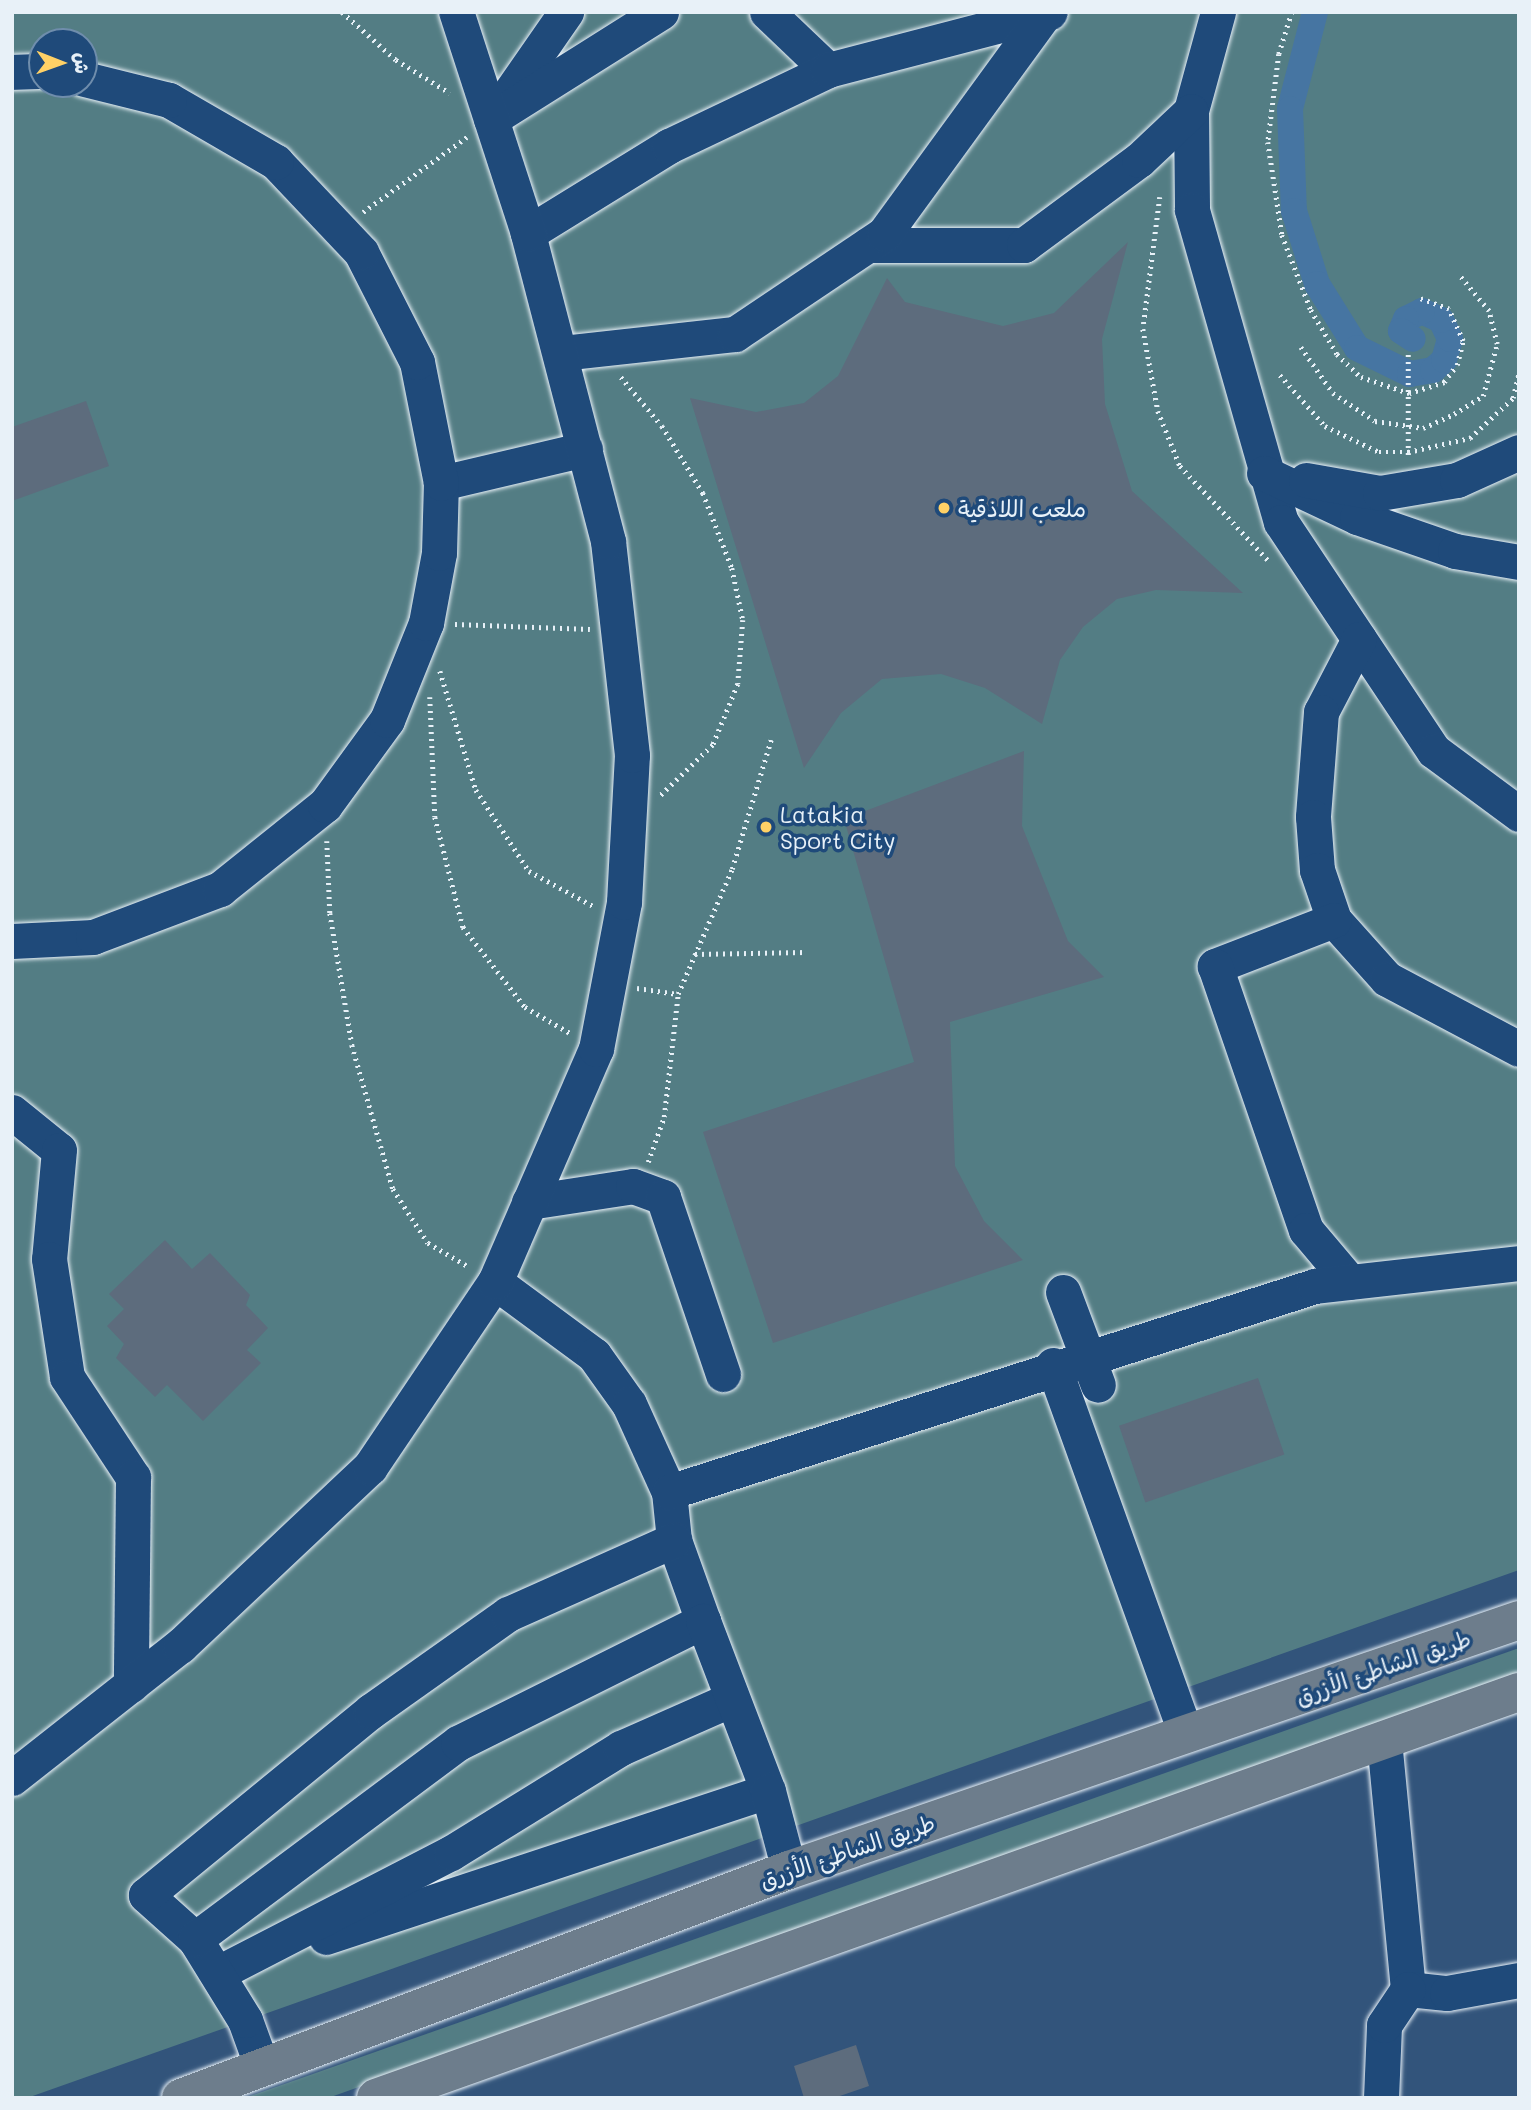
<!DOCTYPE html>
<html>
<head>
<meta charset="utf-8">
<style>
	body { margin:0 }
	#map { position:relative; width:1531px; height:2110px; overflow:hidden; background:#32547b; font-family:Mali,"Playpen Sans Arabic",sans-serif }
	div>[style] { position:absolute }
	.green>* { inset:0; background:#537d84 }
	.canal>* { height:26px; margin:-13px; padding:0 13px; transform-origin:13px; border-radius:13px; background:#4675a2 }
	.building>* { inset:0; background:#5d6c7d; transform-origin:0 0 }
	.path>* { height:4.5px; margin-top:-2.25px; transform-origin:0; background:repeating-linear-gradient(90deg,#e8f1f8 0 2px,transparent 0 7px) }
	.roads { filter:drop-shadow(0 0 2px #e8f1f8) drop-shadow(0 0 2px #e8f1f8) }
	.minor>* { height:35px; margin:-17.5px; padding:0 17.5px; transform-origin:17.5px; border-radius:17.5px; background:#1f4a7a }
	.major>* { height:38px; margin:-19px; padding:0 19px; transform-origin:19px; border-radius:19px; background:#6d7d8c }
	.dots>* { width:19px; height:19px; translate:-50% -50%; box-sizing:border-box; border:4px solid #1f4a7a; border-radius:50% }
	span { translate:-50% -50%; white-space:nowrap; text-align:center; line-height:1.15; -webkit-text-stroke:7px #1f4a7a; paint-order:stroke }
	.poi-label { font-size:23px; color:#e8f1f8 }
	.left { translate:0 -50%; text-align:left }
	.street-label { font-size:23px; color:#e8f1f8 }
	.frame { position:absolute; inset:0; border:14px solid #e8f1f8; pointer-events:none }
	.north { position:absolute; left:28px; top:28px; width:70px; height:70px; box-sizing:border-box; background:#1f4a7a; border:2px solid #6f8dac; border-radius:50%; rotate:91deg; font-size:19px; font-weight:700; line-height:28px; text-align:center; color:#e8f1f8 }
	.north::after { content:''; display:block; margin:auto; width:24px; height:32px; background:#ffd166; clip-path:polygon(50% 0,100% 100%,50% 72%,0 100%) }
</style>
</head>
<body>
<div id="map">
	<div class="green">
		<div style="clip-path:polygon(evenodd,12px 12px,1519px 12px,1519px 1570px,27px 2098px,12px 2098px,12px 12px,42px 42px,84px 42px,84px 84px,42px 84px,42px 42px)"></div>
		<div style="clip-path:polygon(1519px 1648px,1519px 1672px,328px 2098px,245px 2098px)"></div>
	</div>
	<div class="canal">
		<div style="left:1315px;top:12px;width:100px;rotate:104.5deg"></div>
		<div style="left:1290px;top:109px;width:102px;rotate:87.8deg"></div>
		<div style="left:1294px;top:211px;width:77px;rotate:72.5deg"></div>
		<div style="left:1317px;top:284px;width:75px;rotate:58deg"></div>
		<div style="left:1357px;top:348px;width:59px;rotate:26.1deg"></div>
		<div style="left:1410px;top:374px;width:23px;rotate:-10deg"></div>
		<div style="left:1433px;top:370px;width:15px;rotate:-42deg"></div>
		<div style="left:1444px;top:360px;width:22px;rotate:-74deg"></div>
		<div style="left:1450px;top:339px;width:21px;rotate:-115deg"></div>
		<div style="left:1441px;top:320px;width:21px;rotate:-155deg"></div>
		<div style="left:1422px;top:311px;width:18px;rotate:153deg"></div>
		<div style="left:1406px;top:319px;width:13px;rotate:113deg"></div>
		<div style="left:1401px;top:331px;width:14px;rotate:34deg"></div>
	</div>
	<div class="building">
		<div style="clip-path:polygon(1128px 242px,1102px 339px,1105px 404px,1132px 491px,1243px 593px,1156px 590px,1117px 599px,1083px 627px,1060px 660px,1042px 724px,985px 688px,941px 674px,882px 679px,841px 713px,804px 768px,690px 398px,756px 412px,804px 403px,838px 376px,887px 278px,905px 302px,1003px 326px,1054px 313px)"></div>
		<div style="clip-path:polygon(86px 401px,109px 466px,12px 501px,12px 427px)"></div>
		<div style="clip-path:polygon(1024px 751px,1022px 826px,1068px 941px,1104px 977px,950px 1022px,955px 1166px,984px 1221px,1023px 1260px,773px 1343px,703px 1132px,914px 1062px,844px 819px)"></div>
		<div style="clip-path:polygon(165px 1240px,192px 1269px,210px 1253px,250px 1295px,246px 1305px,268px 1328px,247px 1350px,261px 1363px,203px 1421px,167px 1385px,155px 1397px,116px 1358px,124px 1344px,107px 1326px,124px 1309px,109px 1294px)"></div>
		<div style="left:1258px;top:1378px;width:81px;height:147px;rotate:71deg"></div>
		<div style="clip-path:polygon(856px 2045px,869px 2086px,834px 2098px,804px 2098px,794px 2066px)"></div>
	</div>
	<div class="path">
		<div style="left:342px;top:12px;width:72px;rotate:41.6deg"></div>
		<div style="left:396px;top:60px;width:63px;rotate:31.4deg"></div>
		<div style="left:1292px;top:12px;width:44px;rotate:107.2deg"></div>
		<div style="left:1279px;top:54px;width:89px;rotate:97.1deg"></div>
		<div style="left:1268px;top:142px;width:94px;rotate:81.4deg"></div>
		<div style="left:1282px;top:235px;width:80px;rotate:68.9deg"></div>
		<div style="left:1311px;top:310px;width:51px;rotate:59.4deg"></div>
		<div style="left:1337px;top:354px;width:33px;rotate:44deg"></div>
		<div style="left:1361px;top:377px;width:51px;rotate:18.4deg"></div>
		<div style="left:1409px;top:393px;width:37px;rotate:-17deg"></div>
		<div style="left:1444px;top:382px;width:21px;rotate:-53deg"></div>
		<div style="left:1457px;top:365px;width:25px;rotate:-76deg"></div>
		<div style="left:1463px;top:341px;width:35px;rotate:-114deg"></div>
		<div style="left:1449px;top:309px;width:32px;rotate:-160deg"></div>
		<div style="left:1160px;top:197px;width:133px;rotate:97.3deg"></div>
		<div style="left:1143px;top:329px;width:83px;rotate:79.6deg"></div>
		<div style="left:1158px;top:411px;width:59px;rotate:68.2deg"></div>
		<div style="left:1180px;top:466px;width:129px;rotate:46.9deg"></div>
		<div style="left:363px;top:212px;width:128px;rotate:-35.8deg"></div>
		<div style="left:1301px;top:347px;width:56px;rotate:55.2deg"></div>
		<div style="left:1333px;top:393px;width:50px;rotate:33.7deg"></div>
		<div style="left:1375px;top:421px;width:49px;rotate:8.3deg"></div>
		<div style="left:1423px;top:428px;width:34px;rotate:-24deg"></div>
		<div style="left:1454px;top:414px;width:34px;rotate:-32deg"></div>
		<div style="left:1483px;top:396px;width:54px;rotate:-74.9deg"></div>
		<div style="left:1497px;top:344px;width:34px;rotate:-104deg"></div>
		<div style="left:1489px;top:311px;width:47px;rotate:-129.8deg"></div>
		<div style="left:1280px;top:375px;width:68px;rotate:48.6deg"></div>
		<div style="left:1325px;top:426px;width:60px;rotate:25.7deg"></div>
		<div style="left:1379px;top:452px;width:29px"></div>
		<div style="left:1408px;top:452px;width:64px;rotate:-12.7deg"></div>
		<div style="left:1470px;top:438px;width:59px;rotate:-42.9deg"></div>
		<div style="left:1513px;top:398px;width:26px;rotate:-77deg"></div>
		<div style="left:621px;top:377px;width:64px;rotate:50.1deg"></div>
		<div style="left:662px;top:426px;width:79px;rotate:58.5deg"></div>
		<div style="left:703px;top:493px;width:80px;rotate:68.9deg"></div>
		<div style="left:732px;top:568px;width:53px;rotate:78.1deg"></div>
		<div style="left:743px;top:620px;width:64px;rotate:94.5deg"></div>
		<div style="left:738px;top:684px;width:66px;rotate:112.3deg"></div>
		<div style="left:713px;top:745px;width:75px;rotate:136.1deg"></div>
		<div style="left:1408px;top:455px;width:104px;rotate:-90deg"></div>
		<div style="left:455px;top:624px;width:135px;rotate:2.1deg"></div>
		<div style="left:440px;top:671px;width:124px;rotate:73.2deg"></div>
		<div style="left:476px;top:790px;width:97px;rotate:56.8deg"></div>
		<div style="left:529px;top:871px;width:75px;rotate:28.6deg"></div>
		<div style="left:430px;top:697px;width:120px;rotate:87.6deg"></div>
		<div style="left:435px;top:817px;width:114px;rotate:75.7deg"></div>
		<div style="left:463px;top:927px;width:101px;rotate:52.2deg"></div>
		<div style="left:525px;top:1007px;width:52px;rotate:30deg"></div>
		<div style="left:327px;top:841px;width:72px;rotate:87.6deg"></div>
		<div style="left:330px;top:913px;width:134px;rotate:80.5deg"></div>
		<div style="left:352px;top:1045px;width:150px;rotate:74.1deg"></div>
		<div style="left:393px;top:1189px;width:64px;rotate:57.1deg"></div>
		<div style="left:428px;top:1243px;width:48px;rotate:30.3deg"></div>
		<div style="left:695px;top:954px;width:112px;rotate:-1deg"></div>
		<div style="left:637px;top:988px;width:41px;rotate:8.3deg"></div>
		<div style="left:648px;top:1162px;width:48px;rotate:-70.4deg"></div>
		<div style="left:664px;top:1117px;width:124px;rotate:-83.5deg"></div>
		<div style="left:678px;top:994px;width:136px;rotate:-66.6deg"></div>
		<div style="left:732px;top:869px;width:135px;rotate:-73.2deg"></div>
	</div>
	<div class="roads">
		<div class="minor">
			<div style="left:767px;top:12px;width:84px;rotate:43.6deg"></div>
			<div style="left:1218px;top:12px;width:103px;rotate:105.3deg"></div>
			<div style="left:1191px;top:111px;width:99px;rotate:89.4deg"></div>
			<div style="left:1192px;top:210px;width:324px;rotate:74.1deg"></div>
			<div style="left:1281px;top:522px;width:275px;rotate:56.3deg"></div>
			<div style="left:1434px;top:751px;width:106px;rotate:36.5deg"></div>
			<div style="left:12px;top:72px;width:30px;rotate:-2deg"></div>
			<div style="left:500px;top:107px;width:116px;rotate:-55.2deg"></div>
			<div style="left:491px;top:119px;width:201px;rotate:-32.2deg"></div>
			<div style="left:528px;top:233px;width:166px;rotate:-31.7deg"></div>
			<div style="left:669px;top:146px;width:176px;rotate:-25.5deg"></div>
			<div style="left:828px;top:70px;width:229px;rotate:-14.6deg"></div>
			<div style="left:868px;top:245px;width:156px"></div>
			<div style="left:1024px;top:245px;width:143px;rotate:-36.5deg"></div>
			<div style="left:1139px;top:160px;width:71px;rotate:-43.3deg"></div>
			<div style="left:562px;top:353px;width:174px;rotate:-6.3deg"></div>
			<div style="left:735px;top:334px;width:179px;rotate:-33.9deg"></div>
			<div style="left:884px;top:234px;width:268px;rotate:-53.9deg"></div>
			<div style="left:1264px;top:473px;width:103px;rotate:25.3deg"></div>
			<div style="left:1357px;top:517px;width:104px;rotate:19.1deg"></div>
			<div style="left:1455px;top:551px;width:65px;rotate:9.8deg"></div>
			<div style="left:1306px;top:480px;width:75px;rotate:10deg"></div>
			<div style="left:1380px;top:493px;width:78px;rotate:-9.6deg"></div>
			<div style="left:1457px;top:480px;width:68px;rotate:-24.3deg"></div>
			<div style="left:441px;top:483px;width:148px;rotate:-13.3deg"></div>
			<div style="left:1359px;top:639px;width:82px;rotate:117.5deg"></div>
			<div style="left:1321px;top:712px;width:105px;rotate:94.4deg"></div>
			<div style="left:1313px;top:817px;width:53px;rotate:85.7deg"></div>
			<div style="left:1317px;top:870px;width:53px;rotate:71.2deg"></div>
			<div style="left:1334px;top:920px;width:79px;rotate:48.1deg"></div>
			<div style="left:1387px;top:979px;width:149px;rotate:27.9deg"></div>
			<div style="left:1334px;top:920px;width:128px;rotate:158.9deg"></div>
			<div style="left:1215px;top:966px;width:279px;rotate:71deg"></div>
			<div style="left:1306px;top:1230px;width:68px;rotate:49.8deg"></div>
			<div style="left:12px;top:941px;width:81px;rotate:-2.8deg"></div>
			<div style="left:93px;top:937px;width:136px;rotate:-20.7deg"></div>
			<div style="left:220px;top:889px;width:134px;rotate:-38.7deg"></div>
			<div style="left:325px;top:805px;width:105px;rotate:-53.9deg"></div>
			<div style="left:387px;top:720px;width:105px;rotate:-68.1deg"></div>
			<div style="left:426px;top:623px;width:71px;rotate:-79.5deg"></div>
			<div style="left:439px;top:553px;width:70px;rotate:-88.4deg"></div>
			<div style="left:441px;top:483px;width:123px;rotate:-101.2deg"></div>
			<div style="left:417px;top:362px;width:123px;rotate:-117deg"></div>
			<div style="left:361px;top:252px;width:124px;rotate:-133.4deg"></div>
			<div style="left:276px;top:162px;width:124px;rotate:-149.9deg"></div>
			<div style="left:169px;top:100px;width:88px;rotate:-166.1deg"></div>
			<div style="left:12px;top:1112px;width:60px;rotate:39deg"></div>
			<div style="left:59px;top:1150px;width:109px;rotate:95.2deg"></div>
			<div style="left:49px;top:1259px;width:119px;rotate:81.3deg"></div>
			<div style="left:67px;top:1377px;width:120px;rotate:56.6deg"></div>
			<div style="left:133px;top:1477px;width:208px;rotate:90.6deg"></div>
			<div style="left:529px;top:1202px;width:105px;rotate:-8.7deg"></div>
			<div style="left:633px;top:1186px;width:32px;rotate:20deg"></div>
			<div style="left:663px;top:1197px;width:187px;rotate:71.3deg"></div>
			<div style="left:495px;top:1282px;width:123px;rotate:36.4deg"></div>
			<div style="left:594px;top:1355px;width:60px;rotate:54.5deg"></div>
			<div style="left:629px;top:1404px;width:97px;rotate:65.6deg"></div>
			<div style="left:1063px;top:1292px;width:99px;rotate:69.4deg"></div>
			<div style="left:1053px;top:1365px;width:392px;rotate:70.2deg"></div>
			<div style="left:703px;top:1621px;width:86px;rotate:-109.7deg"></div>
			<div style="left:674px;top:1540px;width:48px;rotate:-95.9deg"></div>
			<div style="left:669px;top:1492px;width:678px;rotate:-17.69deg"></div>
			<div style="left:1315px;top:1286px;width:205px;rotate:-6.4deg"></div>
			<div style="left:1384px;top:1740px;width:250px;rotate:84.5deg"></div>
			<div style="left:1408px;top:1989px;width:39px;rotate:6deg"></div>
			<div style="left:1447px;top:1993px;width:73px;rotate:-10.2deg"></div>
			<div style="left:12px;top:1778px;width:214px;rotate:-38.2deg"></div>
			<div style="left:180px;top:1646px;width:261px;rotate:-43.3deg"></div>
			<div style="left:370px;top:1467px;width:223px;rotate:-56deg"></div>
			<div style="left:495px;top:1282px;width:254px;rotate:-66.6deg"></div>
			<div style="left:596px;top:1049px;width:150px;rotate:-79.2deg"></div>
			<div style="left:624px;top:902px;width:147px;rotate:-86.9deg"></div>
			<div style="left:632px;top:755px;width:215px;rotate:-96.4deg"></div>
			<div style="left:608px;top:541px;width:318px;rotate:-104.6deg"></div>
			<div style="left:528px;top:233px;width:232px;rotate:-108deg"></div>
			<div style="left:326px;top:1937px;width:465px;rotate:-18.3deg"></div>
			<div style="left:195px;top:1939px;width:66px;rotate:-138.1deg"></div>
			<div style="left:146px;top:1895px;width:291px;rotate:-39.3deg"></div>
			<div style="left:371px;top:1711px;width:168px;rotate:-35.3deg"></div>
			<div style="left:508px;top:1614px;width:182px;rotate:-24deg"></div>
			<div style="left:220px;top:1972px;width:260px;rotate:-27.3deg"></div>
			<div style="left:451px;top:1853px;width:200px;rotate:-31.7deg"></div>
			<div style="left:621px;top:1748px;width:121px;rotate:-23.8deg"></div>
			<div style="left:262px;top:2067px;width:50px;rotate:-109.9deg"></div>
			<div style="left:245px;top:2020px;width:95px;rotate:-121.7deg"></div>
			<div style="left:195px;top:1939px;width:328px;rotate:-36.7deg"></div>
			<div style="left:458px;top:1743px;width:274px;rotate:-26.5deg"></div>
			<div style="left:703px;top:1621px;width:182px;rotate:69.1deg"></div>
			<div style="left:768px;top:1791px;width:82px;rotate:75.1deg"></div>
			<div style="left:1381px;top:2098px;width:73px;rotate:-87.6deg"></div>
			<div style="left:1384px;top:2025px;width:43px;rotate:-56.3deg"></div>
		</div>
		<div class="major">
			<div style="left:181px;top:2098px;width:649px;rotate:-20.56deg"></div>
			<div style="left:789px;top:1870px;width:772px;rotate:-18.9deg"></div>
			<div style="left:376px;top:2098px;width:1213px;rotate:-19.56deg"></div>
		</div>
	</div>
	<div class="dots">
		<div style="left:944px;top:508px;background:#ffd166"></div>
		<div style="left:766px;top:827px;background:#ffd166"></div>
	</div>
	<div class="poi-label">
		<span class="left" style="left:958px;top:508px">ملعب اللاذقية</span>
		<span class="left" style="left:780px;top:827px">Latakia<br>Sport City</span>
	</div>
	<div class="street-label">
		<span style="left:1383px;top:1667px;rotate:-19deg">طريق الشاطئ الأزرق</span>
		<span style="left:847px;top:1851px;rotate:-19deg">طريق الشاطئ الأزرق</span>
	</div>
	<div class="frame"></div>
	<div class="north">ش</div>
</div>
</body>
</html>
